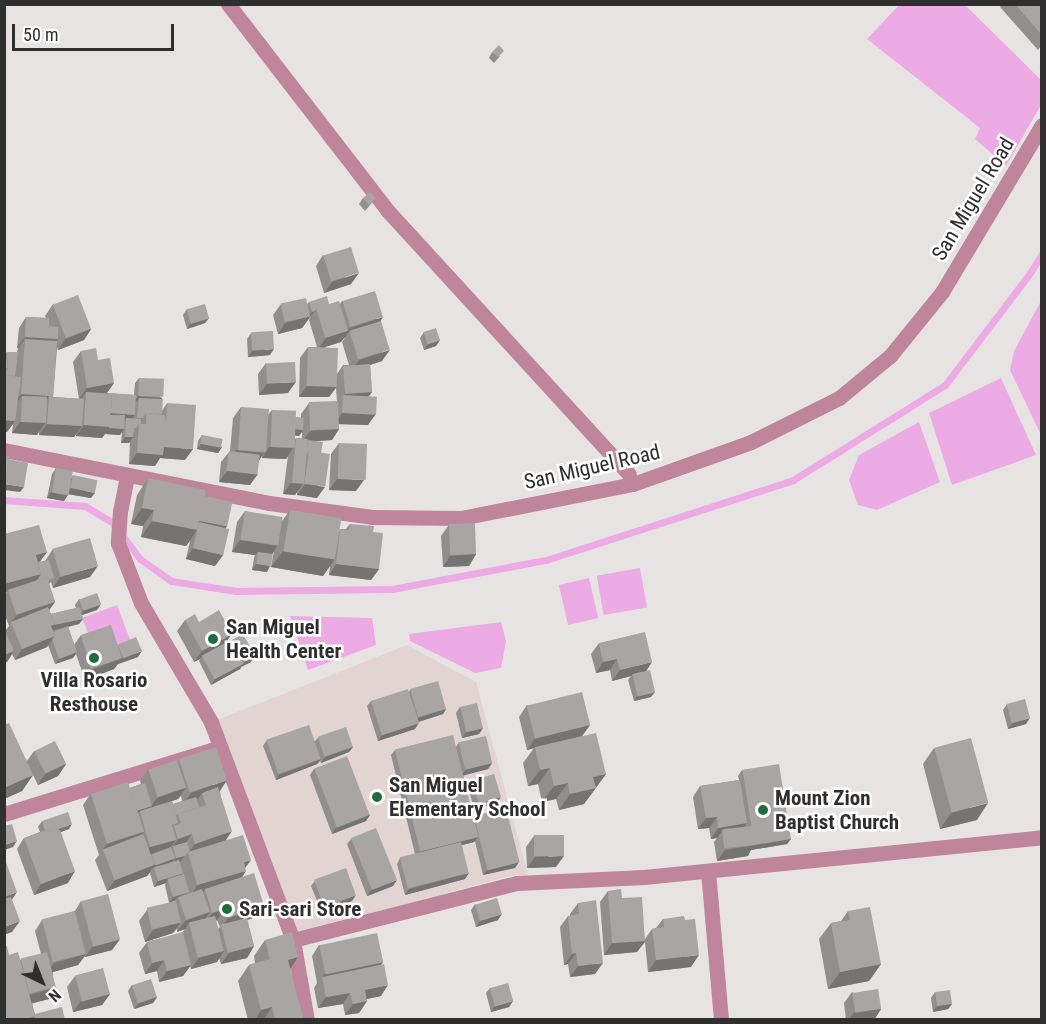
<!DOCTYPE html>
<html>
<head>
<meta charset="utf-8">
<style>
	body { margin:0 }
	#map { position:relative; width:1046px; height:1024px; overflow:hidden; background:#e8e3e3; font-family:"Roboto Condensed",sans-serif }
	div>[style] { position:absolute }
	.built>* { inset:0; background:#e1d4d3 }
	.water>* { inset:0; background:#edabe6; transform-origin:0 0 }
	.stream>* { height:7px; margin:-3.5px; padding:0 3.5px; transform-origin:3.5px; border-radius:3.5px; background:#edabe6 }
	.minor>* { height:15px; margin:-7.5px; padding:0 7.5px; transform-origin:7.5px; border-radius:7.5px; background:#bf859a }
	.wall>* { inset:0; background:#918e8d }
	.shaded-wall>* { inset:0; background:#767473 }
	.building>* { inset:0; background:#a9a5a4; transform-origin:0 0 }
	.dots>* { width:16px; height:16px; translate:-50% -50%; box-sizing:border-box; border:3px solid #fff; border-radius:50% }
	span { translate:-50% -50%; white-space:nowrap; text-align:center; line-height:1.15; -webkit-text-stroke:5px #fff; paint-order:stroke }
	.street-label { font-size:21px; color:#302f2f }
	.poi-label { font-size:21px; color:#302f2f; font-weight:700 }
	.left { translate:0 -50%; text-align:left }
	.frame { position:absolute; inset:0; border:6px solid #302f2f; pointer-events:none }
	.north { position:absolute; left:12px; top:952px; width:60px; height:60px; -webkit-text-stroke:4px #fff; paint-order:stroke; rotate:137deg; font-size:16px; font-weight:700; line-height:24px; text-align:center; color:#302f2f }
	.north::after { content:''; display:block; margin:auto; width:21px; height:27px; background:#302f2f; clip-path:polygon(50% 0,100% 100%,50% 72%,0 100%) }
	.scale { position:absolute; left:12px; top:24px; width:162px; height:27px; box-sizing:border-box; border:3px solid #302f2f; border-top:0; padding-left:8px; font-size:18px; line-height:21px; white-space:nowrap; color:#302f2f; -webkit-text-stroke:4px #fff; paint-order:stroke }
</style>
</head>
<body>
<div id="map">
	<div class="built">
		<div style="clip-path:polygon(407px 645px,476px 682px,528px 875px,514px 875px,299px 933px,217px 720px)"></div>
	</div>
	<div class="water">
		<div style="clip-path:polygon(899px 5px,965px 5px,1041px 80px,1041px 105px,1006px 166px,975px 139px,980px 128px,867px 39px)"></div>
		<div style="clip-path:polygon(1041px 301px,1042px 435px,1041px 435px,1010px 370px,1014px 351px)"></div>
		<div style="clip-path:polygon(1001px 378px,1036px 455px,952px 485px,929px 413px)"></div>
		<div style="clip-path:polygon(919px 422px,940px 482px,877px 510px,858px 505px,849px 480px,859px 455px)"></div>
		<div style="left:640px;top:568px;width:40px;height:44px;rotate:80deg"></div>
		<div style="left:589px;top:578px;width:41px;height:31px;rotate:77deg"></div>
		<div style="clip-path:polygon(117px 605px,131px 642px,112px 649px,90px 638px,82px 618px)"></div>
		<div style="clip-path:polygon(290px 616px,372px 618px,376px 645px,308px 670px)"></div>
		<div style="clip-path:polygon(501px 622px,506px 641px,501px 668px,475px 673px,410px 641px,409px 634px)"></div>
	</div>
	<div class="stream">
		<div style="left:4px;top:500px;width:81px;rotate:4.2deg"></div>
		<div style="left:85px;top:506px;width:33px;rotate:31deg"></div>
		<div style="left:113px;top:523px;width:45px;rotate:53.1deg"></div>
		<div style="left:140px;top:559px;width:38px;rotate:35deg"></div>
		<div style="left:171px;top:581px;width:66px;rotate:8.7deg"></div>
		<div style="left:236px;top:591px;width:156px;rotate:-0.7deg"></div>
		<div style="left:392px;top:589px;width:157px;rotate:-10.7deg"></div>
		<div style="left:546px;top:560px;width:260px;rotate:-17.9deg"></div>
		<div style="left:793px;top:480px;width:179px;rotate:-32deg"></div>
		<div style="left:945px;top:385px;width:141px;rotate:-52.8deg"></div>
		<div style="left:1030px;top:273px;width:22px;rotate:-58deg"></div>
	</div>
	<div class="minor">
		<div style="left:228px;top:4px;width:260px;rotate:52.3deg"></div>
		<div style="left:387px;top:210px;width:358px;rotate:47.5deg"></div>
		<div style="left:4px;top:450px;width:270px;rotate:11.3deg"></div>
		<div style="left:269px;top:503px;width:104px;rotate:7.7deg"></div>
		<div style="left:372px;top:517px;width:89px;rotate:0.6deg"></div>
		<div style="left:461px;top:518px;width:175px;rotate:-11.2deg"></div>
		<div style="left:633px;top:484px;width:125px;rotate:-19.6deg"></div>
		<div style="left:751px;top:442px;width:98px;rotate:-26.6deg"></div>
		<div style="left:839px;top:398px;width:66px;rotate:-39.5deg"></div>
		<div style="left:890px;top:356px;width:82px;rotate:-50.9deg"></div>
		<div style="left:942px;top:292px;width:195px;rotate:-59.1deg"></div>
		<div style="left:127px;top:476px;width:36px;rotate:101deg"></div>
		<div style="left:120px;top:511px;width:32px;rotate:94deg"></div>
		<div style="left:118px;top:543px;width:64px;rotate:69deg"></div>
		<div style="left:141px;top:603px;width:138px;rotate:59.5deg"></div>
		<div style="left:211px;top:722px;width:233px;rotate:69.4deg"></div>
		<div style="left:293px;top:940px;width:231px;rotate:-14.3deg"></div>
		<div style="left:517px;top:883px;width:127px;rotate:-2.7deg"></div>
		<div style="left:644px;top:877px;width:400px;rotate:-5.7deg"></div>
		<div style="left:4px;top:814px;width:217px;rotate:-17.2deg"></div>
		<div style="left:708px;top:871px;width:150px;rotate:85deg"></div>
		<div style="left:293px;top:940px;width:81px;rotate:80.1deg"></div>
	</div>
	<div class="wall">
		<div style="clip-path:polygon(1002px 4px,1041px 4px,1041px 46px,1038px 50px,1000px 7px)"></div>
		<div style="clip-path:polygon(492px 52px,500px 56px,494px 63px,489px 58px)"></div>
		<div style="clip-path:polygon(363px 198px,376px 198px,365px 211px,359px 204px)"></div>
		<div style="clip-path:polygon(323px 255px,351px 284px,324px 293px,316px 266px)"></div>
		<div style="clip-path:polygon(evenodd,342px 301px,381px 321px,382px 361px,370px 365px,372px 392px,368px 396px,368px 425px,339px 424px,339px 429px,332px 440px,316px 441px,321px 453px,317px 498px,297px 495px,297px 492px,295px 495px,283px 494px,288px 456px,286px 459px,262px 458px,262px 456px,260px 459px,250px 485px,219px 482px,221px 462px,230px 451px,233px 418px,241px 407px,268px 415px,272px 410px,295px 417px,301px 418px,301px 414px,309px 403px,337px 402px,336px 388px,329px 397px,299px 397px,300px 358px,308px 347px,317px 347px,309px 320px,311px 316px,302px 328px,278px 334px,273px 315px,281px 304px,307px 304px,309px 302px,329px 304px,340px 304px,342px 301px,343px 338px,345px 338px,342px 342px,349px 365px,343px 365px,337px 374px,325px 347px,341px 342px,343px 338px,342px 301px,302px 432px,302px 438px,296px 438px,294px 441px,294px 435px,299px 436px,302px 432px)"></div>
		<div style="clip-path:polygon(53px 304px,91px 329px,84px 340px,58px 350px,57px 348px,53px 397px,81px 399px,82px 398px,79px 399px,73px 362px,81px 351px,98px 360px,114px 383px,107px 393px,134px 395px,135px 383px,139px 378px,162px 398px,162px 411px,167px 403px,185px 460px,160px 458px,155px 466px,129px 464px,130px 441px,129px 443px,121px 443px,122px 432px,120px 435px,105px 434px,102px 438px,76px 436px,76px 434px,74px 437px,39px 435px,39px 431px,37px 435px,12px 433px,13px 424px,7px 432px,4px 432px,4px 339px,6px 353px,7px 352px,17px 352px,18px 348px,17px 348px,19px 328px,26px 317px,46px 318px,45px 316px)"></div>
		<div style="clip-path:polygon(187px 309px,209px 318px,205px 323px,187px 329px,183px 315px)"></div>
		<div style="clip-path:polygon(424px 332px,440px 340px,436px 346px,424px 350px,420px 338px)"></div>
		<div style="clip-path:polygon(251px 333px,270px 355px,248px 357px,247px 339px)"></div>
		<div style="clip-path:polygon(266px 363px,288px 393px,259px 395px,258px 374px)"></div>
		<div style="clip-path:polygon(202px 435px,222px 447px,218px 453px,197px 449px,198px 441px)"></div>
		<div style="clip-path:polygon(339px 443px,356px 491px,329px 490px,331px 454px)"></div>
		<div style="clip-path:polygon(56px 468px,71px 478px,73px 475px,91px 498px,68px 494px,64px 501px,47px 498px,52px 474px)"></div>
		<div style="clip-path:polygon(148px 478px,204px 496px,227px 526px,226px 528px,223px 555px,215px 566px,186px 559px,190px 541px,186px 546px,141px 537px,143px 526px,131px 524px,137px 495px)"></div>
		<div style="clip-path:polygon(290px 510px,339px 531px,340px 529px,346px 529px,350px 524px,373px 532px,379px 569px,371px 580px,329px 575px,330px 566px,323px 576px,271px 567px,274px 551px,272px 554px,267px 572px,252px 570px,254px 558px,255px 555px,232px 552px,237px 522px,245px 511px,282px 521px)"></div>
		<div style="clip-path:polygon(449px 525px,476px 554px,469px 566px,443px 567px,441px 536px)"></div>
		<div style="clip-path:polygon(4px 534px,47px 552px,39px 562px,45px 561px,53px 549px,90px 577px,53px 588px,51px 582px,49px 584px,55px 602px,49px 610px,51px 614px,76px 608px,75px 605px,79px 599px,97px 610px,82px 615px,83px 619px,79px 624px,68px 627px,74px 645px,81px 635px,118px 645px,138px 657px,118px 664px,114px 669px,85px 680px,76px 654px,73px 658px,55px 664px,48px 645px,47px 647px,15px 660px,12px 654px,7px 662px,4px 663px,4px 629px,5px 631px,9px 626px,4px 613px,4px 596px,7px 592px,4px 593px)"></div>
		<div style="clip-path:polygon(185px 620px,199px 622px,226px 643px,233px 640px,251px 662px,241px 667px,240px 669px,211px 685px,199px 661px,200px 659px,194px 662px,177px 631px)"></div>
		<div style="clip-path:polygon(599px 643px,646px 671px,651px 697px,634px 701px,628px 680px,631px 676px,612px 681px,610px 670px,596px 673px,591px 654px)"></div>
		<div style="clip-path:polygon(410px 690px,446px 709px,443px 714px,418px 722px,415px 729px,378px 741px,367px 706px,371px 701px,409px 692px)"></div>
		<div style="clip-path:polygon(1007px 704px,1026px 724px,1008px 729px,1003px 710px)"></div>
		<div style="clip-path:polygon(527px 705px,590px 725px,582px 736px,606px 774px,584px 804px,559px 810px,556px 799px,542px 802px,538px 784px,528px 786px,523px 763px,534px 748px,527px 750px,519px 717px)"></div>
		<div style="clip-path:polygon(460px 707px,483px 728px,479px 734px,462px 738px,456px 713px)"></div>
		<div style="clip-path:polygon(4px 725px,27px 761px,34px 751px,66px 764px,58px 776px,38px 785px,33px 775px,22px 791px,4px 799px)"></div>
		<div style="clip-path:polygon(318px 738px,353px 747px,349px 752px,321px 763px,320px 761px,317px 764px,276px 780px,263px 746px,267px 740px,315px 741px)"></div>
		<div style="clip-path:polygon(459px 742px,492px 763px,488px 769px,463px 775px,473px 818px,474px 816px,515px 868px,483px 875px,475px 841px,474px 842px,462px 845px,465px 879px,405px 895px,397px 864px,400px 858px,415px 854px,391px 755px,395px 750px,456px 747px)"></div>
		<div style="clip-path:polygon(934px 748px,977px 820px,940px 829px,923px 764px)"></div>
		<div style="clip-path:polygon(evenodd,179px 760px,220px 791px,226px 841px,245px 868px,242px 877px,256px 917px,247px 920px,254px 946px,247px 958px,221px 964px,219px 958px,217px 962px,191px 969px,190px 966px,183px 976px,159px 982px,157px 971px,145px 974px,139px 953px,147px 942px,182px 933px,185px 929px,177px 932px,177px 929px,173px 933px,145px 942px,139px 921px,147px 910px,174px 902px,174px 901px,169px 903px,165px 885px,166px 883px,154px 887px,150px 873px,153px 869px,147px 876px,107px 891px,95px 860px,99px 855px,83px 805px,91px 793px,130px 788px,141px 784px,140px 781px,148px 769px,178px 762px,179px 760px,181px 796px,182px 801px,173px 804px,172px 801px,178px 799px,181px 796px,179px 760px,217px 920px,220px 927px,218px 929px,216px 921px,217px 920px)"></div>
		<div style="clip-path:polygon(314px 769px,370px 815px,366px 821px,332px 834px,310px 775px)"></div>
		<div style="clip-path:polygon(742px 770px,791px 839px,787px 844px,751px 850px,748px 856px,717px 861px,714px 842px,717px 838px,711px 839px,709px 828px,698px 829px,693px 797px,700px 786px,739px 780px,738px 776px)"></div>
		<div style="clip-path:polygon(472px 780px,497px 803px,474px 809px,468px 786px)"></div>
		<div style="clip-path:polygon(42px 821px,69px 829px,61px 832px,68px 883px,34px 895px,17px 849px,24px 838px,40px 832px,38px 827px)"></div>
		<div style="clip-path:polygon(534px 836px,556px 867px,527px 868px,526px 847px)"></div>
		<div style="clip-path:polygon(351px 839px,393px 886px,367px 896px,347px 844px)"></div>
		<div style="clip-path:polygon(315px 881px,352px 901px,322px 913px,311px 886px)"></div>
		<div style="clip-path:polygon(608px 891px,622px 898px,645px 939px,652px 929px,656px 928px,663px 919px,691px 967px,648px 972px,645px 942px,637px 952px,604px 955px,600px 902px)"></div>
		<div style="clip-path:polygon(81px 901px,120px 939px,112px 950px,85px 957px,85px 956px,78px 965px,53px 972px,49px 999px,32px 1003px,35px 1014px,65px 1020px,4px 1020px,9px 955px,21px 960px,41px 954px,35px 931px,42px 920px,75px 911px)"></div>
		<div style="clip-path:polygon(578px 903px,595px 974px,570px 977px,568px 964px,564px 965px,560px 927px,568px 916px,570px 916px,570px 914px)"></div>
		<div style="clip-path:polygon(475px 904px,498px 920px,476px 927px,471px 910px)"></div>
		<div style="clip-path:polygon(848px 911px,881px 964px,869px 981px,828px 989px,819px 939px,831px 923px,841px 921px)"></div>
		<div style="clip-path:polygon(265px 940px,298px 957px,290px 968px,304px 1020px,248px 1020px,238px 981px,249px 965px,255px 963px,254px 956px)"></div>
		<div style="clip-path:polygon(319px 945px,383px 962px,381px 965px,381px 996px,367px 999px,367px 1001px,359px 1013px,345px 1015px,343px 1004px,318px 1008px,314px 988px,317px 983px,312px 956px)"></div>
		<div style="clip-path:polygon(75px 976px,110px 994px,102px 1005px,73px 1012px,67px 987px)"></div>
		<div style="clip-path:polygon(132px 985px,157px 997px,153px 1003px,134px 1009px,128px 991px)"></div>
		<div style="clip-path:polygon(490px 988px,513px 1001px,509px 1007px,491px 1012px,486px 993px)"></div>
		<div style="clip-path:polygon(852px 992px,881px 1009px,874px 1020px,846px 1020px,844px 1003px)"></div>
		<div style="clip-path:polygon(935px 992px,952px 1004px,948px 1009px,933px 1012px,931px 998px)"></div>
	</div>
	<div class="shaded-wall">
		<div style="clip-path:polygon(359px 273px,351px 284px,324px 293px,332px 282px)"></div>
		<div style="clip-path:polygon(315px 311px,311px 316px,308px 317px,310px 317px,302px 328px,278px 334px,285px 323px,308px 317px,312px 312px)"></div>
		<div style="clip-path:polygon(383px 317px,376px 328px,350px 331px,341px 342px,318px 349px,326px 338px,347px 331px,350px 328px)"></div>
		<div style="clip-path:polygon(209px 318px,205px 323px,187px 329px,191px 323px)"></div>
		<div style="clip-path:polygon(91px 329px,84px 340px,58px 350px,65px 339px)"></div>
		<div style="clip-path:polygon(25px 337px,58px 339px,50px 350px,25px 339px,18px 348px,17px 348px)"></div>
		<div style="clip-path:polygon(440px 340px,436px 346px,424px 350px,428px 344px)"></div>
		<div style="clip-path:polygon(274px 349px,270px 355px,248px 357px,252px 351px)"></div>
		<div style="clip-path:polygon(390px 350px,382px 361px,351px 371px,359px 360px)"></div>
		<div style="clip-path:polygon(296px 382px,288px 393px,259px 395px,267px 384px)"></div>
		<div style="clip-path:polygon(114px 383px,106px 394px,86px 392px,82px 398px,79px 399px,87px 388px)"></div>
		<div style="clip-path:polygon(307px 386px,337px 386px,329px 397px,299px 397px)"></div>
		<div style="clip-path:polygon(372px 392px,364px 403px,343px 396px,345px 394px)"></div>
		<div style="clip-path:polygon(21px 394px,49px 396px,41px 407px,22px 396px,15px 405px,13px 405px)"></div>
		<div style="clip-path:polygon(138px 396px,162px 398px,159px 403px,139px 398px,136px 402px,134px 402px)"></div>
		<div style="clip-path:polygon(109px 413px,135px 415px,131px 420px,126px 418px,125px 420px,109px 419px)"></div>
		<div style="clip-path:polygon(342px 413px,376px 414px,368px 425px,335px 424px)"></div>
		<div style="clip-path:polygon(4px 420px,15px 421px,7px 432px,4px 432px)"></div>
		<div style="clip-path:polygon(20px 422px,45px 423px,37px 435px,12px 433px)"></div>
		<div style="clip-path:polygon(47px 424px,82px 426px,74px 437px,39px 435px)"></div>
		<div style="clip-path:polygon(84px 425px,109px 427px,124px 429px,120px 435px,105px 434px,102px 438px,76px 436px)"></div>
		<div style="clip-path:polygon(293px 429px,303px 430px,299px 436px,289px 435px)"></div>
		<div style="clip-path:polygon(339px 429px,332px 440px,302px 442px,310px 431px)"></div>
		<div style="clip-path:polygon(125px 437px,133px 437px,129px 443px,121px 443px)"></div>
		<div style="clip-path:polygon(201px 444px,222px 447px,218px 453px,197px 449px)"></div>
		<div style="clip-path:polygon(164px 447px,193px 449px,185px 460px,160px 458px,155px 466px,129px 464px,137px 453px)"></div>
		<div style="clip-path:polygon(269px 447px,293px 448px,286px 459px,262px 458px)"></div>
		<div style="clip-path:polygon(236px 450px,264px 453px,256px 464px,229px 461px)"></div>
		<div style="clip-path:polygon(227px 471px,258px 474px,250px 485px,219px 482px)"></div>
		<div style="clip-path:polygon(337px 479px,364px 480px,356px 491px,329px 490px)"></div>
		<div style="clip-path:polygon(291px 483px,303px 484px,295px 495px,283px 494px)"></div>
		<div style="clip-path:polygon(4px 484px,24px 487px,20px 492px,4px 490px)"></div>
		<div style="clip-path:polygon(305px 484px,325px 487px,317px 498px,297px 495px)"></div>
		<div style="clip-path:polygon(71px 488px,95px 493px,91px 498px,67px 494px)"></div>
		<div style="clip-path:polygon(51px 492px,68px 495px,64px 501px,47px 498px)"></div>
		<div style="clip-path:polygon(142px 508px,154px 510px,143px 526px,131px 524px)"></div>
		<div style="clip-path:polygon(152px 521px,198px 521px,227px 526px,219px 537px,199px 522px,197px 530px,186px 546px,141px 537px)"></div>
		<div style="clip-path:polygon(240px 540px,277px 546px,270px 558px,258px 552px,255px 555px,232px 552px)"></div>
		<div style="clip-path:polygon(193px 548px,223px 555px,215px 566px,186px 559px)"></div>
		<div style="clip-path:polygon(283px 551px,335px 559px,323px 576px,271px 567px)"></div>
		<div style="clip-path:polygon(47px 552px,39px 563px,28px 566px,36px 555px)"></div>
		<div style="clip-path:polygon(476px 554px,469px 566px,443px 567px,450px 556px)"></div>
		<div style="clip-path:polygon(256px 564px,270px 566px,267px 572px,252px 570px)"></div>
		<div style="clip-path:polygon(336px 564px,379px 569px,371px 580px,329px 575px)"></div>
		<div style="clip-path:polygon(98px 566px,90px 577px,53px 588px,60px 577px)"></div>
		<div style="clip-path:polygon(41px 574px,33px 585px,8px 590px,7px 592px,4px 593px,4px 587px,7px 583px)"></div>
		<div style="clip-path:polygon(55px 602px,47px 613px,11px 622px,17px 615px)"></div>
		<div style="clip-path:polygon(101px 604px,97px 610px,79px 616px,83px 611px)"></div>
		<div style="clip-path:polygon(83px 619px,79px 624px,50px 631px,51px 626px,55px 624px)"></div>
		<div style="clip-path:polygon(232px 634px,224px 645px,202px 656px,200px 659px,194px 662px,202px 651px)"></div>
		<div style="clip-path:polygon(55px 636px,47px 647px,15px 660px,22px 649px)"></div>
		<div style="clip-path:polygon(14px 651px,7px 662px,4px 663px,4px 655px)"></div>
		<div style="clip-path:polygon(142px 651px,138px 657px,118px 664px,114px 669px,85px 680px,93px 669px)"></div>
		<div style="clip-path:polygon(77px 652px,73px 658px,55px 664px,59px 659px)"></div>
		<div style="clip-path:polygon(255px 656px,251px 662px,241px 667px,240px 669px,211px 685px,215px 679px,243px 664px,245px 662px)"></div>
		<div style="clip-path:polygon(617px 659px,610px 670px,596px 673px,603px 662px)"></div>
		<div style="clip-path:polygon(652px 662px,645px 673px,632px 674px,631px 676px,612px 681px,620px 670px)"></div>
		<div style="clip-path:polygon(655px 692px,651px 697px,634px 701px,637px 696px)"></div>
		<div style="clip-path:polygon(446px 709px,443px 714px,415px 723px,418px 718px)"></div>
		<div style="clip-path:polygon(1030px 718px,1026px 724px,1008px 729px,1012px 723px)"></div>
		<div style="clip-path:polygon(419px 723px,415px 729px,378px 741px,382px 735px)"></div>
		<div style="clip-path:polygon(590px 725px,582px 736px,527px 750px,535px 738px)"></div>
		<div style="clip-path:polygon(483px 728px,479px 734px,462px 738px,466px 732px)"></div>
		<div style="clip-path:polygon(353px 747px,349px 752px,321px 763px,325px 757px)"></div>
		<div style="clip-path:polygon(321px 759px,317px 764px,276px 780px,279px 775px)"></div>
		<div style="clip-path:polygon(492px 763px,488px 769px,462px 776px,465px 770px)"></div>
		<div style="clip-path:polygon(66px 764px,58px 776px,38px 785px,45px 774px)"></div>
		<div style="clip-path:polygon(550px 768px,538px 784px,528px 786px,540px 770px)"></div>
		<div style="clip-path:polygon(606px 774px,584px 804px,559px 810px,570px 794px,593px 777px)"></div>
		<div style="clip-path:polygon(33px 775px,22px 791px,4px 799px,4px 788px)"></div>
		<div style="clip-path:polygon(227px 780px,220px 791px,202px 793px,198px 799px,183px 804px,191px 793px)"></div>
		<div style="clip-path:polygon(568px 783px,556px 799px,542px 802px,554px 786px)"></div>
		<div style="clip-path:polygon(186px 788px,178px 799px,150px 809px,140px 811px,136px 815px,136px 811px,151px 806px,157px 798px)"></div>
		<div style="clip-path:polygon(501px 797px,497px 803px,474px 809px,478px 803px)"></div>
		<div style="clip-path:polygon(988px 803px,977px 820px,940px 829px,951px 813px)"></div>
		<div style="clip-path:polygon(370px 815px,366px 821px,332px 834px,336px 828px)"></div>
		<div style="clip-path:polygon(717px 817px,709px 828px,698px 829px,706px 818px)"></div>
		<div style="clip-path:polygon(747px 823px,740px 834px,722px 831px,717px 838px,711px 839px,718px 828px)"></div>
		<div style="clip-path:polygon(72px 824px,69px 829px,55px 834px,59px 829px)"></div>
		<div style="clip-path:polygon(232px 831px,224px 843px,188px 853px,195px 844px)"></div>
		<div style="clip-path:polygon(144px 832px,136px 843px,103px 849px,107px 844px)"></div>
		<div style="clip-path:polygon(192px 834px,184px 845px,173px 846px,170px 850px,178px 839px)"></div>
		<div style="clip-path:polygon(478px 837px,474px 842px,416px 857px,420px 851px)"></div>
		<div style="clip-path:polygon(791px 839px,787px 844px,751px 850px,748px 856px,717px 861px,725px 850px)"></div>
		<div style="clip-path:polygon(176px 840px,168px 851px,143px 858px,150px 847px)"></div>
		<div style="clip-path:polygon(17px 841px,13px 847px,4px 850px,4px 845px)"></div>
		<div style="clip-path:polygon(185px 856px,181px 861px,172px 864px,176px 858px)"></div>
		<div style="clip-path:polygon(564px 856px,556px 867px,527px 868px,535px 857px)"></div>
		<div style="clip-path:polygon(175px 858px,171px 864px,154px 867px,147px 876px,107px 891px,115px 880px,154px 864px)"></div>
		<div style="clip-path:polygon(251px 860px,243px 871px,244px 862px)"></div>
		<div style="clip-path:polygon(519px 862px,515px 868px,483px 875px,487px 870px)"></div>
		<div style="clip-path:polygon(75px 871px,68px 883px,34px 895px,41px 884px)"></div>
		<div style="clip-path:polygon(246px 871px,239px 882px,205px 889px,202px 893px,190px 897px,197px 885px)"></div>
		<div style="clip-path:polygon(183px 873px,179px 879px,168px 879px,166px 883px,154px 887px,158px 881px)"></div>
		<div style="clip-path:polygon(469px 873px,465px 879px,405px 895px,409px 889px)"></div>
		<div style="clip-path:polygon(397px 880px,393px 886px,367px 896px,371px 890px)"></div>
		<div style="clip-path:polygon(17px 892px,9px 904px,4px 905px,4px 897px)"></div>
		<div style="clip-path:polygon(189px 892px,178px 897px,174px 901px,169px 903px,173px 897px)"></div>
		<div style="clip-path:polygon(356px 895px,352px 901px,322px 913px,326px 907px)"></div>
		<div style="clip-path:polygon(264px 906px,256px 917px,222px 928px,222px 927px,228px 918px)"></div>
		<div style="clip-path:polygon(225px 909px,217px 920px,205px 924px,212px 913px)"></div>
		<div style="clip-path:polygon(210px 912px,202px 924px,189px 923px,185px 929px,177px 932px,185px 921px)"></div>
		<div style="clip-path:polygon(502px 914px,498px 920px,476px 927px,480px 921px)"></div>
		<div style="clip-path:polygon(20px 921px,12px 932px,4px 935px,4px 927px)"></div>
		<div style="clip-path:polygon(181px 922px,173px 933px,145px 942px,153px 930px)"></div>
		<div style="clip-path:polygon(120px 939px,112px 950px,85px 957px,93px 946px)"></div>
		<div style="clip-path:polygon(645px 941px,637px 952px,604px 955px,612px 943px)"></div>
		<div style="clip-path:polygon(254px 946px,247px 958px,221px 964px,229px 953px)"></div>
		<div style="clip-path:polygon(224px 951px,217px 962px,191px 969px,199px 958px)"></div>
		<div style="clip-path:polygon(576px 953px,568px 964px,564px 965px,572px 954px)"></div>
		<div style="clip-path:polygon(86px 954px,78px 965px,46px 974px,54px 963px)"></div>
		<div style="clip-path:polygon(699px 955px,691px 967px,648px 972px,656px 960px)"></div>
		<div style="clip-path:polygon(298px 957px,287px 974px,288px 960px)"></div>
		<div style="clip-path:polygon(164px 960px,157px 971px,145px 974px,152px 963px)"></div>
		<div style="clip-path:polygon(383px 962px,375px 973px,322px 978px,325px 973px)"></div>
		<div style="clip-path:polygon(603px 963px,595px 974px,570px 977px,578px 966px)"></div>
		<div style="clip-path:polygon(881px 964px,869px 981px,828px 989px,840px 972px)"></div>
		<div style="clip-path:polygon(191px 965px,183px 976px,159px 982px,167px 971px)"></div>
		<div style="clip-path:polygon(388px 985px,381px 996px,357px 1001px,365px 990px)"></div>
		<div style="clip-path:polygon(56px 987px,49px 999px,22px 1006px,30px 995px)"></div>
		<div style="clip-path:polygon(350px 993px,343px 1004px,318px 1008px,326px 997px)"></div>
		<div style="clip-path:polygon(110px 994px,102px 1005px,73px 1012px,81px 1001px)"></div>
		<div style="clip-path:polygon(157px 997px,153px 1003px,134px 1009px,138px 1004px)"></div>
		<div style="clip-path:polygon(367px 1001px,359px 1013px,345px 1015px,353px 1004px)"></div>
		<div style="clip-path:polygon(513px 1001px,509px 1007px,491px 1012px,495px 1006px)"></div>
		<div style="clip-path:polygon(952px 1004px,948px 1009px,933px 1012px,937px 1006px)"></div>
		<div style="clip-path:polygon(272px 1007px,263px 1020px,255px 1020px,261px 1010px)"></div>
		<div style="clip-path:polygon(881px 1009px,874px 1020px,849px 1020px,854px 1012px)"></div>
	</div>
	<div class="building">
		<div style="clip-path:polygon(1015px 4px,1041px 4px,1041px 34px)"></div>
		<div style="clip-path:polygon(499px 45px,504px 51px,498px 57px,492px 52px)"></div>
		<div style="clip-path:polygon(370px 192px,376px 198px,369px 205px,363px 198px)"></div>
		<div style="left:351px;top:247px;width:27px;height:29px;rotate:73deg"></div>
		<div style="left:375px;top:291px;width:27px;height:34px;rotate:73deg"></div>
		<div style="left:78px;top:295px;width:36px;height:27px;rotate:69deg"></div>
		<div style="clip-path:polygon(327px 296px,329px 304px,316px 309px,315px 311px,312px 312px,309px 302px)"></div>
		<div style="left:306px;top:298px;width:19px;height:26px;rotate:78deg"></div>
		<div style="left:339px;top:301px;width:31px;height:24px;rotate:73deg"></div>
		<div style="left:205px;top:304px;width:15px;height:19px;rotate:74deg"></div>
		<div style="clip-path:polygon(26px 317px,49px 318px,49px 326px,58px 327px,58px 339px,25px 337px)"></div>
		<div style="left:381px;top:321px;width:30px;height:33px;rotate:73deg"></div>
		<div style="left:436px;top:328px;width:13px;height:13px;rotate:72deg"></div>
		<div style="left:273px;top:331px;width:18px;height:22px;rotate:87deg"></div>
		<div style="clip-path:polygon(4px 339px,8px 368px,4px 369px)"></div>
		<div style="clip-path:polygon(25px 339px,57px 341px,53px 397px,84px 399px,82px 426px,47px 424px,49px 396px,21px 394px)"></div>
		<div style="left:308px;top:347px;width:30px;height:39px;rotate:2deg"></div>
		<div style="clip-path:polygon(96px 348px,98px 360px,110px 358px,114px 383px,87px 388px,81px 351px)"></div>
		<div style="clip-path:polygon(7px 352px,18px 352px,15px 376px,5px 375px,5px 373px,8px 368px,7px 357px)"></div>
		<div style="left:295px;top:362px;width:20px;height:29px;rotate:87deg"></div>
		<div style="left:370px;top:364px;width:28px;height:27px;rotate:86deg"></div>
		<div style="clip-path:polygon(4px 375px,21px 377px,15px 421px,4px 420px)"></div>
		<div style="left:139px;top:378px;width:25px;height:18px;rotate:2deg"></div>
		<div style="left:86px;top:392px;width:26px;height:33px;rotate:4deg"></div>
		<div style="clip-path:polygon(110px 393px,136px 395px,135px 415px,111px 413px,112px 394px)"></div>
		<div style="left:343px;top:395px;width:34px;height:18px;rotate:3deg"></div>
		<div style="left:22px;top:396px;width:25px;height:26px;rotate:2deg"></div>
		<div style="clip-path:polygon(139px 398px,163px 399px,162px 414px,146px 413px,143px 418px,137px 418px)"></div>
		<div style="left:338px;top:401px;width:28px;height:29px;rotate:88deg"></div>
		<div style="clip-path:polygon(167px 403px,196px 405px,193px 449px,164px 447px,163px 455px,137px 453px,139px 424px,146px 424px,146px 413px,165px 415px,166px 425px)"></div>
		<div style="left:241px;top:407px;width:28px;height:43px;rotate:4deg"></div>
		<div style="left:272px;top:410px;width:24px;height:37px;rotate:2deg"></div>
		<div style="clip-path:polygon(110px 415px,125px 415px,124px 429px,109px 428px,109px 427px)"></div>
		<div style="clip-path:polygon(295px 417px,304px 418px,303px 430px,295px 429px)"></div>
		<div style="clip-path:polygon(126px 418px,141px 419px,141px 424px,139px 424px,136px 428px,134px 428px,133px 437px,125px 437px)"></div>
		<div style="left:202px;top:435px;width:21px;height:9px;rotate:11deg"></div>
		<div style="left:296px;top:438px;width:12px;height:45px;rotate:5deg"></div>
		<div style="clip-path:polygon(308px 440px,323px 442px,321px 453px,309px 451px,307px 454px,306px 454px)"></div>
		<div style="left:339px;top:443px;width:28px;height:36px;rotate:2deg"></div>
		<div style="left:229px;top:451px;width:31px;height:20px;rotate:7deg"></div>
		<div style="left:309px;top:451px;width:21px;height:33px;rotate:8deg"></div>
		<div style="clip-path:polygon(4px 455px,9px 456px,4px 478px)"></div>
		<div style="clip-path:polygon(8px 459px,28px 463px,24px 487px,4px 484px,4px 478px)"></div>
		<div style="left:56px;top:468px;width:17px;height:25px;rotate:10deg"></div>
		<div style="left:73px;top:475px;width:25px;height:13px;rotate:12deg"></div>
		<div style="clip-path:polygon(148px 478px,206px 490px,197px 530px,152px 521px,154px 510px,142px 508px)"></div>
		<div style="left:204px;top:496px;width:29px;height:25px;rotate:12deg"></div>
		<div style="left:290px;top:510px;width:52px;height:42px;rotate:9deg"></div>
		<div style="left:245px;top:511px;width:38px;height:29px;rotate:9deg"></div>
		<div style="left:199px;top:522px;width:31px;height:27px;rotate:13deg"></div>
		<div style="left:475px;top:523px;width:31px;height:26px;rotate:88deg"></div>
		<div style="clip-path:polygon(350px 524px,374px 526px,373px 532px,383px 533px,379px 569px,336px 564px,340px 529px,349px 530px)"></div>
		<div style="clip-path:polygon(39px 525px,47px 552px,36px 555px,41px 574px,7px 583px,4px 574px,4px 534px)"></div>
		<div style="left:90px;top:538px;width:29px;height:39px;rotate:74deg"></div>
		<div style="left:258px;top:552px;width:15px;height:12px;rotate:8deg"></div>
		<div style="clip-path:polygon(49px 560px,54px 578px,48px 580px,47px 577px,39px 580px,39px 578px,41px 574px,38px 562px)"></div>
		<div style="left:47px;top:577px;width:26px;height:41px;rotate:72deg"></div>
		<div style="left:97px;top:593px;width:12px;height:19px;rotate:70deg"></div>
		<div style="clip-path:polygon(48px 607px,55px 624px,51px 626px,55px 636px,22px 649px,11px 622px)"></div>
		<div style="clip-path:polygon(80px 607px,83px 619px,54px 625px,55px 624px,51px 614px)"></div>
		<div style="clip-path:polygon(219px 610px,232px 634px,202px 651px,185px 620px,195px 614px,199px 622px)"></div>
		<div style="left:111px;top:625px;width:35px;height:32px;rotate:72deg"></div>
		<div style="clip-path:polygon(68px 626px,77px 652px,59px 659px,52px 639px,55px 636px,53px 632px)"></div>
		<div style="clip-path:polygon(4px 629px,14px 651px,4px 655px)"></div>
		<div style="clip-path:polygon(645px 632px,652px 662px,620px 670px,617px 659px,603px 662px,599px 643px)"></div>
		<div style="left:243px;top:634px;width:25px;height:12px;rotate:61deg"></div>
		<div style="left:136px;top:637px;width:15px;height:20px;rotate:67deg"></div>
		<div style="left:231px;top:640px;width:27px;height:33px;rotate:62deg"></div>
		<div style="left:650px;top:670px;width:23px;height:18px;rotate:77deg"></div>
		<div style="left:438px;top:681px;width:29px;height:29px;rotate:74deg"></div>
		<div style="left:408px;top:689px;width:36px;height:39px;rotate:72deg"></div>
		<div style="left:582px;top:692px;width:34px;height:57px;rotate:76deg"></div>
		<div style="left:1025px;top:699px;width:20px;height:19px;rotate:75deg"></div>
		<div style="left:477px;top:703px;width:26px;height:17px;rotate:77deg"></div>
		<div style="clip-path:polygon(9px 723px,33px 775px,4px 788px,4px 725px)"></div>
		<div style="left:309px;top:725px;width:36px;height:45px;rotate:71deg"></div>
		<div style="left:346px;top:727px;width:21px;height:30px;rotate:71deg"></div>
		<div style="clip-path:polygon(596px 733px,606px 774px,593px 777px,596px 788px,570px 794px,568px 783px,554px 786px,550px 768px,540px 770px,535px 747px)"></div>
		<div style="left:453px;top:735px;width:105px;height:60px;rotate:76deg"></div>
		<div style="left:486px;top:736px;width:28px;height:28px;rotate:77deg"></div>
		<div style="left:971px;top:738px;width:67px;height:38px;rotate:75deg"></div>
		<div style="left:55px;top:741px;width:25px;height:23px;rotate:64deg"></div>
		<div style="left:216px;top:747px;width:35px;height:39px;rotate:72deg"></div>
		<div style="left:347px;top:756px;width:63px;height:35px;rotate:69deg"></div>
		<div style="left:177px;top:760px;width:29px;height:30px;rotate:72deg"></div>
		<div style="left:779px;top:764px;width:76px;height:37px;rotate:81deg"></div>
		<div style="left:494px;top:774px;width:24px;height:23px;rotate:73deg"></div>
		<div style="clip-path:polygon(740px 780px,747px 823px,718px 828px,717px 817px,706px 818px,700px 786px)"></div>
		<div style="left:128px;top:782px;width:52px;height:39px;rotate:72deg"></div>
		<div style="left:145px;top:783px;width:24px;height:16px;rotate:73deg"></div>
		<div style="clip-path:polygon(218px 787px,232px 831px,195px 844px,192px 834px,178px 839px,174px 826px,181px 823px,178px 814px,206px 805px,202px 793px)"></div>
		<div style="clip-path:polygon(196px 797px,199px 807px,178px 814px,176px 816px,173px 804px)"></div>
		<div style="clip-path:polygon(172px 801px,178px 823px,172px 825px,176px 840px,150px 847px,140px 811px)"></div>
		<div style="left:506px;top:808px;width:56px;height:33px;rotate:76deg"></div>
		<div style="clip-path:polygon(68px 812px,72px 824px,59px 829px,59px 831px,51px 834px,49px 829px,45px 830px,42px 821px)"></div>
		<div style="clip-path:polygon(12px 824px,17px 841px,4px 845px,4px 826px)"></div>
		<div style="left:753px;top:826px;width:19px;height:31px;rotate:84deg"></div>
		<div style="left:376px;top:828px;width:56px;height:27px;rotate:68deg"></div>
		<div style="clip-path:polygon(49px 829px,51px 834px,60px 830px,75px 871px,41px 884px,24px 838px)"></div>
		<div style="left:143px;top:834px;width:33px;height:43px;rotate:69deg"></div>
		<div style="clip-path:polygon(243px 835px,251px 860px,244px 862px,246px 871px,197px 885px,188px 852px)"></div>
		<div style="left:564px;top:835px;width:21px;height:30px;rotate:90deg"></div>
		<div style="clip-path:polygon(187px 842px,190px 851px,188px 852px,185px 856px,176px 858px,173px 846px)"></div>
		<div style="left:461px;top:842px;width:32px;height:63px;rotate:76deg"></div>
		<div style="left:171px;top:847px;width:12px;height:21px;rotate:70deg"></div>
		<div style="clip-path:polygon(4px 857px,17px 892px,4px 897px)"></div>
		<div style="left:179px;top:860px;width:14px;height:26px;rotate:73deg"></div>
		<div style="left:346px;top:868px;width:29px;height:34px;rotate:70deg"></div>
		<div style="clip-path:polygon(254px 873px,264px 906px,228px 918px,225px 909px,212px 913px,205px 889px)"></div>
		<div style="left:184px;top:874px;width:19px;height:17px;rotate:74deg"></div>
		<div style="left:202px;top:889px;width:24px;height:25px;rotate:71deg"></div>
		<div style="clip-path:polygon(621px 889px,622px 898px,642px 897px,645px 941px,612px 943px,608px 891px)"></div>
		<div style="left:108px;top:894px;width:47px;height:28px;rotate:75deg"></div>
		<div style="clip-path:polygon(11px 897px,20px 921px,4px 927px,4px 899px)"></div>
		<div style="left:497px;top:898px;width:17px;height:23px;rotate:73deg"></div>
		<div style="clip-path:polygon(596px 900px,603px 963px,578px 966px,576px 953px,572px 954px,568px 916px,579px 914px,578px 903px)"></div>
		<div style="left:176px;top:901px;width:22px;height:30px;rotate:77deg"></div>
		<div style="clip-path:polygon(870px 907px,881px 964px,840px 972px,831px 923px,850px 920px,848px 911px)"></div>
		<div style="left:75px;top:911px;width:44px;height:34px;rotate:76deg"></div>
		<div style="left:215px;top:916px;width:36px;height:27px;rotate:76deg"></div>
		<div style="clip-path:polygon(684px 916px,685px 920px,695px 919px,699px 955px,656px 960px,652px 929px,664px 927px,663px 919px)"></div>
		<div style="left:247px;top:918px;width:29px;height:27px;rotate:76deg"></div>
		<div style="clip-path:polygon(183px 932px,191px 965px,167px 971px,164px 960px,152px 963px,147px 942px)"></div>
		<div style="clip-path:polygon(292px 932px,298px 957px,288px 960px,304px 1020px,275px 1020px,272px 1007px,261px 1010px,249px 965px,270px 959px,265px 940px)"></div>
		<div style="left:377px;top:933px;width:30px;height:59px;rotate:78deg"></div>
		<div style="clip-path:polygon(7px 946px,9px 955px,18px 952px,35px 1016px,23px 1020px,4px 1020px,4px 947px)"></div>
		<div style="left:47px;top:952px;width:36px;height:27px;rotate:76deg"></div>
		<div style="clip-path:polygon(384px 964px,388px 985px,365px 990px,367px 1001px,353px 1004px,350px 993px,326px 997px,322px 977px)"></div>
		<div style="left:103px;top:968px;width:27px;height:29px;rotate:75deg"></div>
		<div style="left:151px;top:979px;width:19px;height:20px;rotate:72deg"></div>
		<div style="left:508px;top:983px;width:19px;height:19px;rotate:74deg"></div>
		<div style="left:878px;top:989px;width:20px;height:26px;rotate:81deg"></div>
		<div style="left:950px;top:990px;width:14px;height:15px;rotate:82deg"></div>
		<div style="clip-path:polygon(62px 1007px,65px 1020px,34px 1020px,35px 1016px,35px 1014px)"></div>
	</div>
	<div class="dots">
		<div style="left:213px;top:639px;background:#206d3b"></div>
		<div style="left:94px;top:658px;background:#206d3b"></div>
		<div style="left:377px;top:797px;background:#206d3b"></div>
		<div style="left:763px;top:810px;background:#206d3b"></div>
		<div style="left:227px;top:909px;background:#206d3b"></div>
	</div>
	<div class="street-label">
		<span style="left:973px;top:199px;rotate:-59deg">San Miguel Road</span>
		<span style="left:592px;top:467px;rotate:-13deg">San Miguel Road</span>
	</div>
	<div class="poi-label">
		<span class="left" style="left:226px;top:639px">San Miguel<br>Health Center</span>
		<span style="left:94px;top:692px">Villa Rosario<br>Resthouse</span>
		<span class="left" style="left:389px;top:797px">San Miguel<br>Elementary School</span>
		<span class="left" style="left:775px;top:810px">Mount Zion<br>Baptist Church</span>
		<span class="left" style="left:239px;top:909px">Sari-sari Store</span>
	</div>
	<div class="frame"></div>
	<div class="north">N</div>
	<div class="scale">50 m</div>
</div>
</body>
</html>
